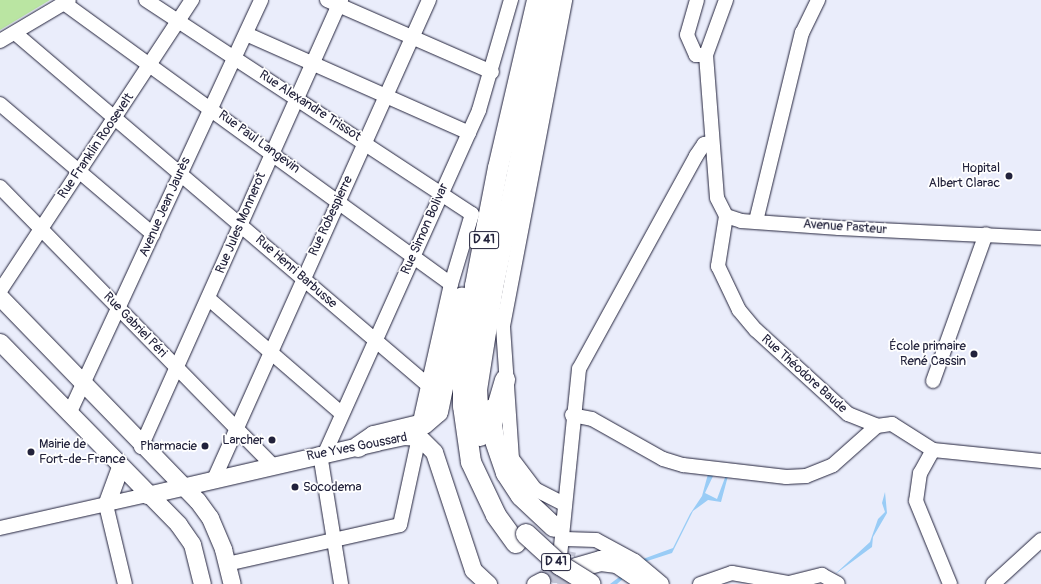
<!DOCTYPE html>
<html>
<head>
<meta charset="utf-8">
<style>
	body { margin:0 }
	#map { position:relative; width:1041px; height:584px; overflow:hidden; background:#eaedfb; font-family:Pangolin,sans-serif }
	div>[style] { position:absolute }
	.green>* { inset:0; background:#bae5a2 }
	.water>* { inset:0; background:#99ccf6 }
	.minor-tunnel>* { height:14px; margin-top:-7px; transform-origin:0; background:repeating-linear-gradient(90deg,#c2c4d5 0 14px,transparent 0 21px) }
	.highway-tunnel>* { height:20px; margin-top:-10px; transform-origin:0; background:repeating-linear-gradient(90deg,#c2c4d5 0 20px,transparent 0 30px) }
	.roads { filter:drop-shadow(0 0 1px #22223b) drop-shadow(0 0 1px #22223b) }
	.minor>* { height:14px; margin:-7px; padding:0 7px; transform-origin:7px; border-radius:7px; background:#fff }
	.major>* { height:17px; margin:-8.5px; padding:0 8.5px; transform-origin:8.5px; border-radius:8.5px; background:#fff }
	.highway>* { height:20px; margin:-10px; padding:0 10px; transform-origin:10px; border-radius:10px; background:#fff }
	.bridges { filter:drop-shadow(0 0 1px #22223b) drop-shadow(0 0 1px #22223b) }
	.highway-bridge>* { height:20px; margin:-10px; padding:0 10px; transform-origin:10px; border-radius:10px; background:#fff }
	.dots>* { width:11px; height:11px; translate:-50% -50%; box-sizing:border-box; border:2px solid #fff; border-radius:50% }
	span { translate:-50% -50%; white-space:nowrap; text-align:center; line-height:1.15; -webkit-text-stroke:3.5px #fff; paint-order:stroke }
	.shield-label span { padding:1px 3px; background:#fff; border:1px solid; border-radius:3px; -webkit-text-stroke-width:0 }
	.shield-label { font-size:12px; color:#22223b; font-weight:700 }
	.street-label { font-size:13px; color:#22223b }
	.poi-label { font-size:13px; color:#22223b }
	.right { translate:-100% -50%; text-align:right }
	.left { translate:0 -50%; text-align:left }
</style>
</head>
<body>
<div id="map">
	<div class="green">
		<div style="clip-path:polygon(0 0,50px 0,0 30px)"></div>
	</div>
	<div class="water">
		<div style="clip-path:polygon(708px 474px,714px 474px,705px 493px,717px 499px,726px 475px,728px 476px,721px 502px,708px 500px,693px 511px,672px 553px,641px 563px,617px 584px,610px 584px,643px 559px,673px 548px,690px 514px,702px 496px)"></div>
		<div style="clip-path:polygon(885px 492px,887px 513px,873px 537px,872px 547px,834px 575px,870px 542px,878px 519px,885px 512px,882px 503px)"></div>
	</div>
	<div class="minor-tunnel">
		<div style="left:541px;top:581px;width:31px;rotate:-53deg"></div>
	</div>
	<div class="highway-tunnel">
		<div style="left:559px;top:584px;width:34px;rotate:-78deg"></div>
	</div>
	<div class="roads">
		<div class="minor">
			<div style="left:146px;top:0;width:390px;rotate:33.3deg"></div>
			<div style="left:472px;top:214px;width:73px;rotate:106.7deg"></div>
			<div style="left:451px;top:284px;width:146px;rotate:102.7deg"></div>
			<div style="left:327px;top:0;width:180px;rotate:23.6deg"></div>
			<div style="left:697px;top:0;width:36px;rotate:106deg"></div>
			<div style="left:687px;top:35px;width:22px;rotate:66deg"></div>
			<div style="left:696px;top:55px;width:10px"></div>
			<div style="left:726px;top:0;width:59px;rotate:110deg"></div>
			<div style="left:706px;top:55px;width:143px;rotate:85.6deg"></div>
			<div style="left:717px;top:198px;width:20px;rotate:63deg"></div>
			<div style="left:726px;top:216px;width:16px;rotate:18deg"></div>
			<div style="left:741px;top:221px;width:98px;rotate:4.1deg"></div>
			<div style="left:839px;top:228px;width:202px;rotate:2.8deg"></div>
			<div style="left:64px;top:3px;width:478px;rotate:36deg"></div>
			<div style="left:15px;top:33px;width:545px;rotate:40.46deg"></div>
			<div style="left:246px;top:34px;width:244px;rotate:23.9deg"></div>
			<div style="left:0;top:41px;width:80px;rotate:-30.7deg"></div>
			<div style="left:0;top:104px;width:201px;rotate:40.4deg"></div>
			<div style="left:0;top:187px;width:388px;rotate:45.6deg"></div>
			<div style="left:726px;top:216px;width:51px;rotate:99.1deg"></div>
			<div style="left:718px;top:266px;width:49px;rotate:64.5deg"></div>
			<div style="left:739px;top:310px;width:26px;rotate:50deg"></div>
			<div style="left:756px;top:330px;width:125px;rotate:42.4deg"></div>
			<div style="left:848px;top:414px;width:31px;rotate:22deg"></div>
			<div style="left:877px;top:426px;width:15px;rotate:-8deg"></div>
			<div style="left:892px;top:424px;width:49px;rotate:32.4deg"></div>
			<div style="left:933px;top:450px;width:109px;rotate:5.8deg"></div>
			<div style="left:756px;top:221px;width:194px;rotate:-76.3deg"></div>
			<div style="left:802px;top:33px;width:37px;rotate:-64deg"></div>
			<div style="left:0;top:291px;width:349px;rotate:-56.6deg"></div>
			<div style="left:209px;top:299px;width:174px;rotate:40.8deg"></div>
			<div style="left:933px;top:381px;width:156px;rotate:-70.2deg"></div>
			<div style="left:69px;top:414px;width:456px;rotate:-65.1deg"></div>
			<div style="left:572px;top:415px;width:20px;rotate:11deg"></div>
			<div style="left:592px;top:419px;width:81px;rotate:29.4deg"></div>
			<div style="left:663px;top:459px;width:21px;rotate:17deg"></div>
			<div style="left:683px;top:465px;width:104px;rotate:6.6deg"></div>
			<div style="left:786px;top:477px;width:20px;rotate:-3deg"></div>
			<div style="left:806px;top:476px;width:29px;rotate:-22deg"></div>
			<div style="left:833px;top:465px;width:59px;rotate:-41.6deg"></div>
			<div style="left:141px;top:447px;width:490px;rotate:-65.9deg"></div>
			<div style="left:933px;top:450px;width:26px;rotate:119deg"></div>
			<div style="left:920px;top:473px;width:28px;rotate:98deg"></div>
			<div style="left:916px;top:501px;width:90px;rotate:67.7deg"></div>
			<div style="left:325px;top:453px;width:376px;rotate:-65.8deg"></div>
			<div style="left:479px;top:110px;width:115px;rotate:-73.8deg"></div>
			<div style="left:320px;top:454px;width:132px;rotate:80.8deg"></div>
			<div style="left:215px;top:477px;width:523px;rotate:-65.84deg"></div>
			<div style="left:564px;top:504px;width:33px;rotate:-153deg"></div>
			<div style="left:535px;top:489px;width:38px;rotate:-127deg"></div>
			<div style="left:512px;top:459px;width:133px;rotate:-93.9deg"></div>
			<div style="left:503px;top:326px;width:332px;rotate:-79.2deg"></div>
			<div style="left:106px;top:505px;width:81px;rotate:76.5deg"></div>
			<div style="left:0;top:528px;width:151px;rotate:-12.7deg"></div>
			<div style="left:565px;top:539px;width:31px;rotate:2deg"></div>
			<div style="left:596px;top:540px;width:44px;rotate:28.3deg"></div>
			<div style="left:635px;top:561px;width:35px;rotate:40deg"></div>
			<div style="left:560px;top:556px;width:188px;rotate:-84.2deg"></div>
			<div style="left:579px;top:369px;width:243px;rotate:-61.2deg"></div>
			<div style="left:696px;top:156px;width:14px;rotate:-56deg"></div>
			<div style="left:704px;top:144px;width:7px;rotate:-8deg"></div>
			<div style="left:227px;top:564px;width:177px;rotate:-12.7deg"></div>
			<div style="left:400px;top:525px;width:90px;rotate:-77.8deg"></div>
			<div style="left:700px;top:584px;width:34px;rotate:-19deg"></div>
			<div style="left:732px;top:573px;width:58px;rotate:10deg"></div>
			<div style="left:789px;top:583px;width:34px;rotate:-14deg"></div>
			<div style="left:822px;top:575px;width:18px;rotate:29deg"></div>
			<div style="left:993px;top:584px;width:65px;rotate:-42.5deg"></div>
		</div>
		<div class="major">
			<div style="left:0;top:297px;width:283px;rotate:45.9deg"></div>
			<div style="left:197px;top:500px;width:22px;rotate:54deg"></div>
			<div style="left:210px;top:518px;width:34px;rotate:67deg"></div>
			<div style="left:223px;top:549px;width:36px;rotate:76deg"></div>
			<div style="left:0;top:342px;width:255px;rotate:45.6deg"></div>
			<div style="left:178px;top:524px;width:24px;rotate:55deg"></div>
			<div style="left:192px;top:544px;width:41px;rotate:76deg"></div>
			<div style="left:147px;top:495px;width:235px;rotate:-13deg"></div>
			<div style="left:376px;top:442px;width:29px;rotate:-12deg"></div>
			<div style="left:404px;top:436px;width:15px;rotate:4deg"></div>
			<div style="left:419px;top:437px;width:21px;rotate:45deg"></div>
			<div style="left:434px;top:452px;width:124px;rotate:71.7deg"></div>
			<div style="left:473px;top:570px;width:21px;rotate:43deg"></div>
			<div style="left:106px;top:505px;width:40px;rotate:-69.8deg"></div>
			<div style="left:535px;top:584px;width:7px;rotate:-27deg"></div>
		</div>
		<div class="highway">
			<div style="left:490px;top:410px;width:28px;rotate:82deg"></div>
			<div style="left:494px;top:438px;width:37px;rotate:71deg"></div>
			<div style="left:506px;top:473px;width:27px;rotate:57deg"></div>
			<div style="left:521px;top:496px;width:45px;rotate:43.2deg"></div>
			<div style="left:492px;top:424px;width:46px;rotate:-73.5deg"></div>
			<div style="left:480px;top:436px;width:46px;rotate:-93.7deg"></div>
			<div style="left:477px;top:390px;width:103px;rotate:-81.1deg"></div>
			<div style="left:493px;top:288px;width:294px;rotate:-78.2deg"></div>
			<div style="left:358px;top:447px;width:19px;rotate:-35deg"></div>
			<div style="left:374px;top:436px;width:51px;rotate:-13.5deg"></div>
			<div style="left:424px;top:424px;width:18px;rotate:-41deg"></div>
			<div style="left:438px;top:412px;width:117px;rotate:-78.2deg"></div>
			<div style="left:516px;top:543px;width:34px;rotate:-126deg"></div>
			<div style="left:496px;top:515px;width:59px;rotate:-115.3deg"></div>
			<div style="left:471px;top:462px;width:57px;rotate:-98.1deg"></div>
			<div style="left:463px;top:406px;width:23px;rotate:-90deg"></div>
			<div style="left:463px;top:383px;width:98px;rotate:-82.9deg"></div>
			<div style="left:475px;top:286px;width:120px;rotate:-79deg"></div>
			<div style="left:498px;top:168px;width:172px;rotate:-76.9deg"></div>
			<div style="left:576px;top:568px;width:26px;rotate:-16deg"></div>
			<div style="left:601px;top:561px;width:16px;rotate:7deg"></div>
			<div style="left:617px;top:563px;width:37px;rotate:34deg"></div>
		</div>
	</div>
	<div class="bridges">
		<div class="highway-bridge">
			<div style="left:526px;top:534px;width:46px;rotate:42.4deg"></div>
			<div style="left:560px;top:565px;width:36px;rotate:32deg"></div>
		</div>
	</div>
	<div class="dots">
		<div style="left:1009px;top:176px;background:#22223b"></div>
		<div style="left:974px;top:354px;background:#22223b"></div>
		<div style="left:272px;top:440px;background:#22223b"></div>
		<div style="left:205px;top:446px;background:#22223b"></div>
		<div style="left:31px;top:452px;background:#22223b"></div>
		<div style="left:295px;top:487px;background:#22223b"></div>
	</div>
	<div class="shield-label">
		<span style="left:484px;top:240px">D 41</span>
		<span style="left:556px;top:562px">D 41</span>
	</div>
	<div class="street-label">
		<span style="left:310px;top:106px;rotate:33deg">Rue Alexandre Trissot</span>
		<span style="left:259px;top:142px;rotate:36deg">Rue Paul Langevin</span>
		<span style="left:96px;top:146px;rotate:-56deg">Rue Franklin Roosevelt</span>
		<span style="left:165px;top:207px;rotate:-66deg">Avenue Jean Jaurès</span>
		<span style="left:331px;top:216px;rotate:-65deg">Rue Robespierre</span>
		<span style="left:241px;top:223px;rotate:-67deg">Rue Jules Monnerot</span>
		<span style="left:845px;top:227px;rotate:4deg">Avenue Pasteur</span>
		<span style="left:425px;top:229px;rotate:-66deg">Rue Simon Bolivar</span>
		<span style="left:296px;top:272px;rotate:41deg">Rue Henri Barbusse</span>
		<span style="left:135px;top:325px;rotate:46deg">Rue Gabriel Péri</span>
		<span style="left:804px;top:374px;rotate:42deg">Rue Théodore Baude</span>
		<span style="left:357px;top:447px;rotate:-11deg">Rue Yves Goussard</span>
	</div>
	<div class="poi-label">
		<span class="right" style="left:1000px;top:176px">Hopital<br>Albert Clarac</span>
		<span class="right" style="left:966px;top:354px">École primaire<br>René Cassin</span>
		<span class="right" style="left:264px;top:440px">Larcher</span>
		<span class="left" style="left:39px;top:452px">Mairie de<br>Fort-de-France</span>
		<span class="right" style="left:197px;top:446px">Pharmacie</span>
		<span class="left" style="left:303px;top:487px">Socodema</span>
	</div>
</div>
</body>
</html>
